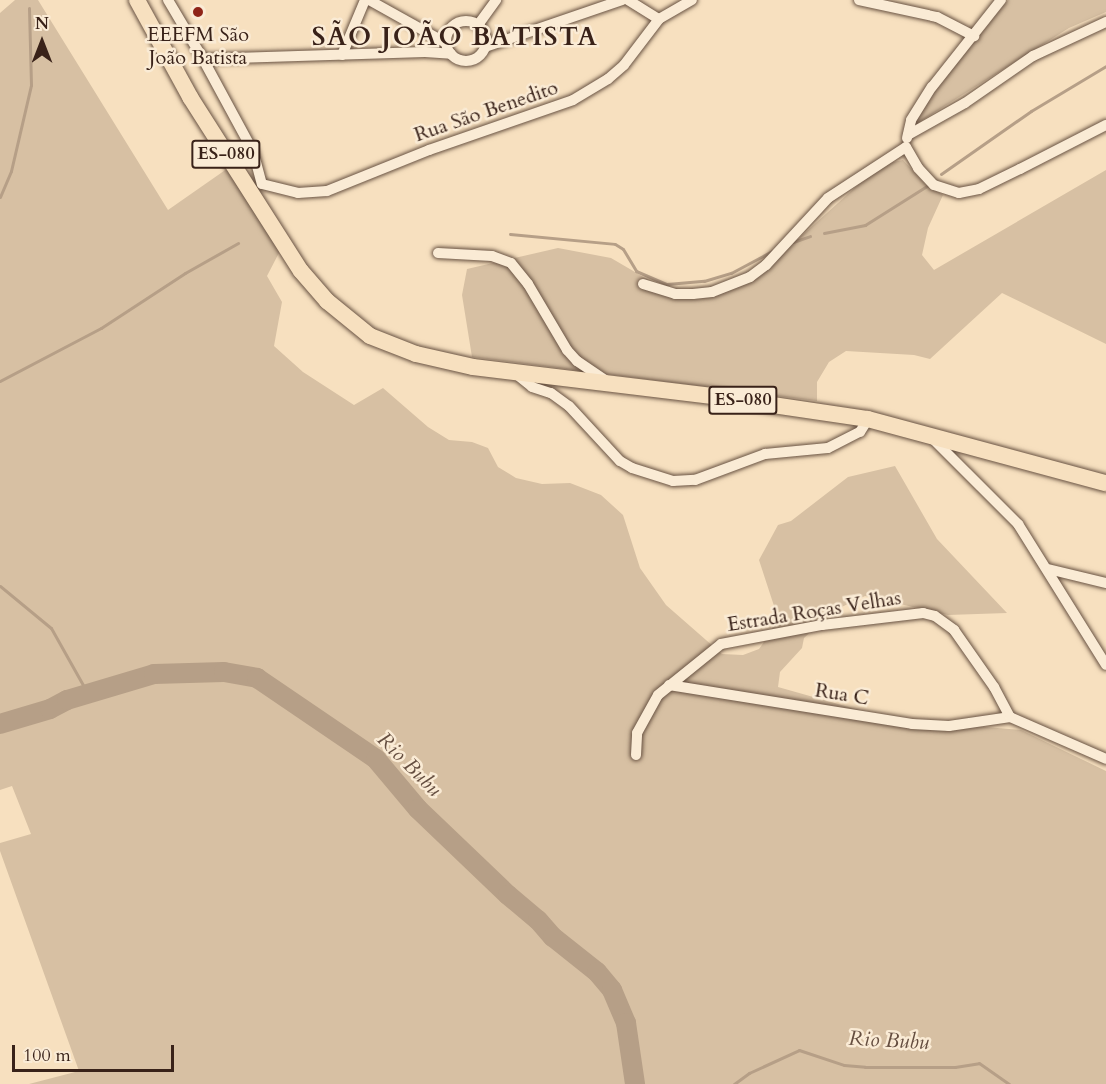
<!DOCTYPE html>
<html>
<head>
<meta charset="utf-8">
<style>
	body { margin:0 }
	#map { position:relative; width:1106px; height:1084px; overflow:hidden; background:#f7e0bf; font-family:Cardo,serif }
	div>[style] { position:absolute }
	.green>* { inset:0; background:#d7c0a3 }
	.stream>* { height:3px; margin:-1.5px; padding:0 1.5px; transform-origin:1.5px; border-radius:1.5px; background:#b69f87 }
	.river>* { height:20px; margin:-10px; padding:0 10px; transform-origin:10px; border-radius:10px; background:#b69f87 }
	.roads { filter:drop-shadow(0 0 2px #685242) drop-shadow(0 0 2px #685242) }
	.street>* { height:10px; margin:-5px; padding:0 5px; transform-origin:5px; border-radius:5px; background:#faebd5 }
	.street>.ring { margin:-5px; padding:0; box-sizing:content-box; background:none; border:10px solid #faebd5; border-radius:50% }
	.primary>* { height:16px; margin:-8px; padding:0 8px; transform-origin:8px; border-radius:8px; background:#f7e0bf }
	.dots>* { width:16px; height:16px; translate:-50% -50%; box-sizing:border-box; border:3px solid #faebd5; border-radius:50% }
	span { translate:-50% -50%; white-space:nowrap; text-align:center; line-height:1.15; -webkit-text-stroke:5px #faebd5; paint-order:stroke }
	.shield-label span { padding:2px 4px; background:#faebd5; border:2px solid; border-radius:4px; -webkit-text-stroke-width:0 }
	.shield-label { font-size:18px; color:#392219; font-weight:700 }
	.poi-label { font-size:20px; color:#392219 }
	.street-label { font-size:20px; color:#392219 }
	.water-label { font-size:21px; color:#654e40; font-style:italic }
	.district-label { font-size:26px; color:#392219; font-weight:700; letter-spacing:1.5px }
	.north { position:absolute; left:12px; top:12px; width:60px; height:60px; -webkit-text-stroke:4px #faebd5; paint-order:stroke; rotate:0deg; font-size:16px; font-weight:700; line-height:24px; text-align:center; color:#392219 }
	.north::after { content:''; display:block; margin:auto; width:21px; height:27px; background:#392219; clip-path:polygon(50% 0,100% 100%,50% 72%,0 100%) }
	.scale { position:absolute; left:12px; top:1045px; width:162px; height:27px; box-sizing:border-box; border:3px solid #392219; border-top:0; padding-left:8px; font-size:18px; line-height:21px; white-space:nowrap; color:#392219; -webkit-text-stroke:4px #faebd5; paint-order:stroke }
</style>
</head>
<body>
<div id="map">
	<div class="green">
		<div style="clip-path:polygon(15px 0,38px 0,168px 210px,231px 166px,281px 249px,267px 276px,282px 302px,274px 346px,303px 372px,354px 405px,383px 388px,428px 427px,449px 440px,472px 442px,488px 448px,498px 467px,516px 478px,542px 484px,570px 483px,601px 495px,623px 515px,640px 568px,666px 605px,722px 654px,743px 655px,759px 649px,771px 632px,776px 612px,759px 560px,778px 525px,791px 521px,848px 477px,895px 466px,937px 539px,1007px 613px,948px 615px,865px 596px,833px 611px,804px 638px,802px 648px,780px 672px,778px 687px,891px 719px,1021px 730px,1106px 771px,1106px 1084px,29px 1084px,79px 1071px,0 851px,0 843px,31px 834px,12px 786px,0 790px,0 13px)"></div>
		<div style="clip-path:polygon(1008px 0,1106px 0,1106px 12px,1069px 28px,913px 126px,924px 104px)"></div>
		<div style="clip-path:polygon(903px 160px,925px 184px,943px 195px,928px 228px,922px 255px,934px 270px,1106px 170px,1106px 344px,1002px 293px,930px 359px,914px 355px,846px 351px,829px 362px,817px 382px,817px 401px,472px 357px,462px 295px,467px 269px,558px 248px,611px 258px,664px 289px,702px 290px,754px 279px,880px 165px)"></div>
	</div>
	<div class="stream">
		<div style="left:941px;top:174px;width:110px;rotate:-35deg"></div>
		<div style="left:1031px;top:111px;width:87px;rotate:-31deg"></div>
		<div style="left:0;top:197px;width:28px;rotate:-67deg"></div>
		<div style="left:11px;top:171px;width:88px;rotate:-76.9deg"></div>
		<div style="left:31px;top:85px;width:77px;rotate:-91.5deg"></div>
		<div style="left:824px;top:233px;width:42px;rotate:-11deg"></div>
		<div style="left:865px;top:225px;width:73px;rotate:-32.2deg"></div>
		<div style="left:510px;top:234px;width:105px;rotate:5.4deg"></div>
		<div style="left:615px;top:244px;width:9px;rotate:32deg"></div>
		<div style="left:623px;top:249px;width:26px;rotate:59deg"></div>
		<div style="left:636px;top:271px;width:34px;rotate:23deg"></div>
		<div style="left:667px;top:284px;width:37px;rotate:-5deg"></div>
		<div style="left:704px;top:281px;width:28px;rotate:-17deg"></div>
		<div style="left:731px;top:273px;width:49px;rotate:-28.1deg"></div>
		<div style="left:793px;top:242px;width:18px;rotate:-19deg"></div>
		<div style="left:0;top:381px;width:114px;rotate:-27.7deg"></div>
		<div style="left:101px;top:328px;width:100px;rotate:-33.2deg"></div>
		<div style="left:185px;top:273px;width:61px;rotate:-29.5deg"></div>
		<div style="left:0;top:586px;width:66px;rotate:39.5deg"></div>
		<div style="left:51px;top:628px;width:76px;rotate:60.7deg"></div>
		<div style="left:734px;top:1084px;width:19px;rotate:-36deg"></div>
		<div style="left:749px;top:1073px;width:55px;rotate:-24.7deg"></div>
		<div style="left:799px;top:1050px;width:47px;rotate:18.4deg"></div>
		<div style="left:844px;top:1065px;width:21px;rotate:5deg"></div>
		<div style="left:865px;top:1067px;width:90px"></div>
		<div style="left:955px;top:1067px;width:24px;rotate:-9deg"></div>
		<div style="left:979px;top:1063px;width:37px;rotate:35deg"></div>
	</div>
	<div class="river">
		<div style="left:0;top:724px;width:52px;rotate:-16.7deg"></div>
		<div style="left:50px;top:709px;width:19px;rotate:-28deg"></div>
		<div style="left:67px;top:700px;width:91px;rotate:-16.6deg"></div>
		<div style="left:154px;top:674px;width:70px;rotate:-1.6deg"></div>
		<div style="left:224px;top:672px;width:34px;rotate:10deg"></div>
		<div style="left:257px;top:678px;width:144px;rotate:34.2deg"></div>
		<div style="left:376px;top:759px;width:65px;rotate:50deg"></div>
		<div style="left:418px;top:809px;width:124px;rotate:43.7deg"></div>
		<div style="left:508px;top:895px;width:39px;rotate:40deg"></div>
		<div style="left:538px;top:920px;width:23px;rotate:49deg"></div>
		<div style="left:553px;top:937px;width:56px;rotate:38.5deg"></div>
		<div style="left:597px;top:972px;width:23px;rotate:50deg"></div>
		<div style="left:612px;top:990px;width:36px;rotate:67deg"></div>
		<div style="left:626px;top:1023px;width:62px;rotate:81.6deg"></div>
	</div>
	<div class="roads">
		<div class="street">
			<div style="left:168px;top:0;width:69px;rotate:59.3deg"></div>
			<div style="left:203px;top:59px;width:105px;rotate:61.5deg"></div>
			<div style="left:253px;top:151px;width:34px;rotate:75deg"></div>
			<div style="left:369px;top:0;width:88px;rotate:29.2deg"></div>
			<div style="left:628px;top:0;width:36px;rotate:32deg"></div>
			<div style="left:859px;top:0;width:80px;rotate:12.3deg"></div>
			<div style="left:937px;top:17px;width:42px;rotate:27.2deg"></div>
			<div class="ring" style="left:446px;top:21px;width:30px;height:30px"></div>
			<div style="left:478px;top:25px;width:31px;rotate:-54deg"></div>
			<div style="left:485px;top:47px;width:145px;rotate:-18.9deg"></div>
			<div style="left:342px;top:55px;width:60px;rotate:-67.3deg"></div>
			<div style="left:203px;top:59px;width:222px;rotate:-1.8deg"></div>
			<div style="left:425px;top:52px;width:26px;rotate:4deg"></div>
			<div style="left:908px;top:135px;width:65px;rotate:-29.3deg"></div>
			<div style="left:965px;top:103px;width:83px;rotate:-34.7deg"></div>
			<div style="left:1033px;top:56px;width:81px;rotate:-25deg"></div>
			<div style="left:907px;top:138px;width:18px;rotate:-77deg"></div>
			<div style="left:911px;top:120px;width:39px;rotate:-58deg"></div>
			<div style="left:932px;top:87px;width:111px;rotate:-51.6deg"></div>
			<div style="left:906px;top:147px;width:24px;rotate:60deg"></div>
			<div style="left:918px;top:168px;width:23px;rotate:47deg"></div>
			<div style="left:934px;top:185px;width:26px;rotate:18deg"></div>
			<div style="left:959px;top:193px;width:20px;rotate:-11deg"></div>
			<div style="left:979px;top:189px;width:46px;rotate:-26deg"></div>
			<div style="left:1020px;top:169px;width:97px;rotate:-27.1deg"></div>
			<div style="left:262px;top:184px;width:37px;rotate:14deg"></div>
			<div style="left:298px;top:193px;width:29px;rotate:-4deg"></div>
			<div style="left:327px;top:191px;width:110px;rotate:-21.9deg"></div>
			<div style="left:429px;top:150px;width:152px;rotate:-19.1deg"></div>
			<div style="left:573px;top:100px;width:41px;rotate:-31deg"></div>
			<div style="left:608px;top:79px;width:21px;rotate:-41deg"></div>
			<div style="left:624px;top:65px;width:58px;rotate:-52.7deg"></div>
			<div style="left:659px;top:19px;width:38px;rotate:-30deg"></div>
			<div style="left:438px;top:253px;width:54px;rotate:3.2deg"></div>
			<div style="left:492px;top:256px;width:20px;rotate:20deg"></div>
			<div style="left:511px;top:263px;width:27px;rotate:51deg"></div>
			<div style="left:528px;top:284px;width:77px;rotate:59.4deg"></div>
			<div style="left:567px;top:350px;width:15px;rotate:48deg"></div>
			<div style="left:577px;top:361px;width:36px;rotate:34deg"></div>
			<div style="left:643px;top:284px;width:34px;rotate:17deg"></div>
			<div style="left:675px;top:294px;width:18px"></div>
			<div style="left:693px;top:294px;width:19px;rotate:-6deg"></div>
			<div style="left:712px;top:292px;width:41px;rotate:-21.5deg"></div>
			<div style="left:750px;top:277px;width:20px;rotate:-37deg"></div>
			<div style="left:766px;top:265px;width:91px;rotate:-47.2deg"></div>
			<div style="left:828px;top:198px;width:93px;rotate:-33.2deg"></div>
			<div style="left:515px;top:373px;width:22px;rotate:39deg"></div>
			<div style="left:532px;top:387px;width:20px;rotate:18deg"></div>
			<div style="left:551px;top:393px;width:22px;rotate:36deg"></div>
			<div style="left:569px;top:406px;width:75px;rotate:47.2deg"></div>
			<div style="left:620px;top:461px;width:14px;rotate:30deg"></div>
			<div style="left:632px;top:468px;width:43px;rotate:17.6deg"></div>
			<div style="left:673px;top:481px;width:22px;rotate:-3deg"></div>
			<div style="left:695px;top:480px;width:75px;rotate:-20.4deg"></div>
			<div style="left:765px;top:454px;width:63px;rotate:-5.4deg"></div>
			<div style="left:828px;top:448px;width:36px;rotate:-27deg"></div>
			<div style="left:860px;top:432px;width:15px;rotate:-58deg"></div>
			<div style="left:932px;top:438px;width:122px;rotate:45deg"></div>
			<div style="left:1018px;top:524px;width:166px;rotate:58deg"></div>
			<div style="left:1048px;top:569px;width:60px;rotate:13.6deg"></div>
			<div style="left:669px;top:685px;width:246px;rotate:9.1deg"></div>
			<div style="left:912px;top:724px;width:37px;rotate:3deg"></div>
			<div style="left:949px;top:726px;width:62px;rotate:-8.4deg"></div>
			<div style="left:636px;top:755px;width:22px;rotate:-87deg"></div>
			<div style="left:637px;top:733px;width:43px;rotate:-61.1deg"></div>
			<div style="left:658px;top:695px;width:81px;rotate:-39deg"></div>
			<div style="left:721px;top:644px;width:103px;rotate:-10.7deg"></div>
			<div style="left:822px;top:625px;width:102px;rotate:-6.8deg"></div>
			<div style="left:923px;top:613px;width:12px;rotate:14deg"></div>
			<div style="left:935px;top:616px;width:24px;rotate:36deg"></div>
			<div style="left:954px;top:630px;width:70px;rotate:54.9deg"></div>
			<div style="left:994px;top:687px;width:34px;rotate:62deg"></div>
			<div style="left:1010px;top:717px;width:105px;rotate:23.6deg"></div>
		</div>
		<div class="primary">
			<div style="left:137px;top:0;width:111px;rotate:61.3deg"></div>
			<div style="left:190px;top:97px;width:206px;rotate:57.5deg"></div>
			<div style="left:301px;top:271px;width:40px;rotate:49deg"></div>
			<div style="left:327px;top:301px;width:55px;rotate:39.1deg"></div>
			<div style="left:370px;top:336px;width:49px;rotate:21.4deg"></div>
			<div style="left:416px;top:354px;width:58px;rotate:12.8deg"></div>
			<div style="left:473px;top:367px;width:241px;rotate:6.9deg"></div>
			<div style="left:712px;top:396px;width:158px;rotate:8.4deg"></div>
			<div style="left:868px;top:419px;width:246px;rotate:15.1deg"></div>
		</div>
	</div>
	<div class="dots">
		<div style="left:198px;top:12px;background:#8f2418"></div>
	</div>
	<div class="shield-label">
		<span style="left:226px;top:154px">ES-080</span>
		<span style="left:743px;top:400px">ES-080</span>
	</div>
	<div class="poi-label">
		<span style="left:198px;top:46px">EEEFM São<br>João Batista</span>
	</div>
	<div class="street-label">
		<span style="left:486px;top:111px;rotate:-19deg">Rua São Benedito</span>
		<span style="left:814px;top:611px;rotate:-9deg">Estrada Roças Velhas</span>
		<span style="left:842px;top:694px;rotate:9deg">Rua C</span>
	</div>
	<div class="water-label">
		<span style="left:409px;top:765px;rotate:45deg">Rio Bubu</span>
		<span style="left:889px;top:1041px;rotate:3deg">Rio Bubu</span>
	</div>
	<div class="district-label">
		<span style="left:455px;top:37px">SÃO JOÃO BATISTA</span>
	</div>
	<div class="north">N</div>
	<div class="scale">100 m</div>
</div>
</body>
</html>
